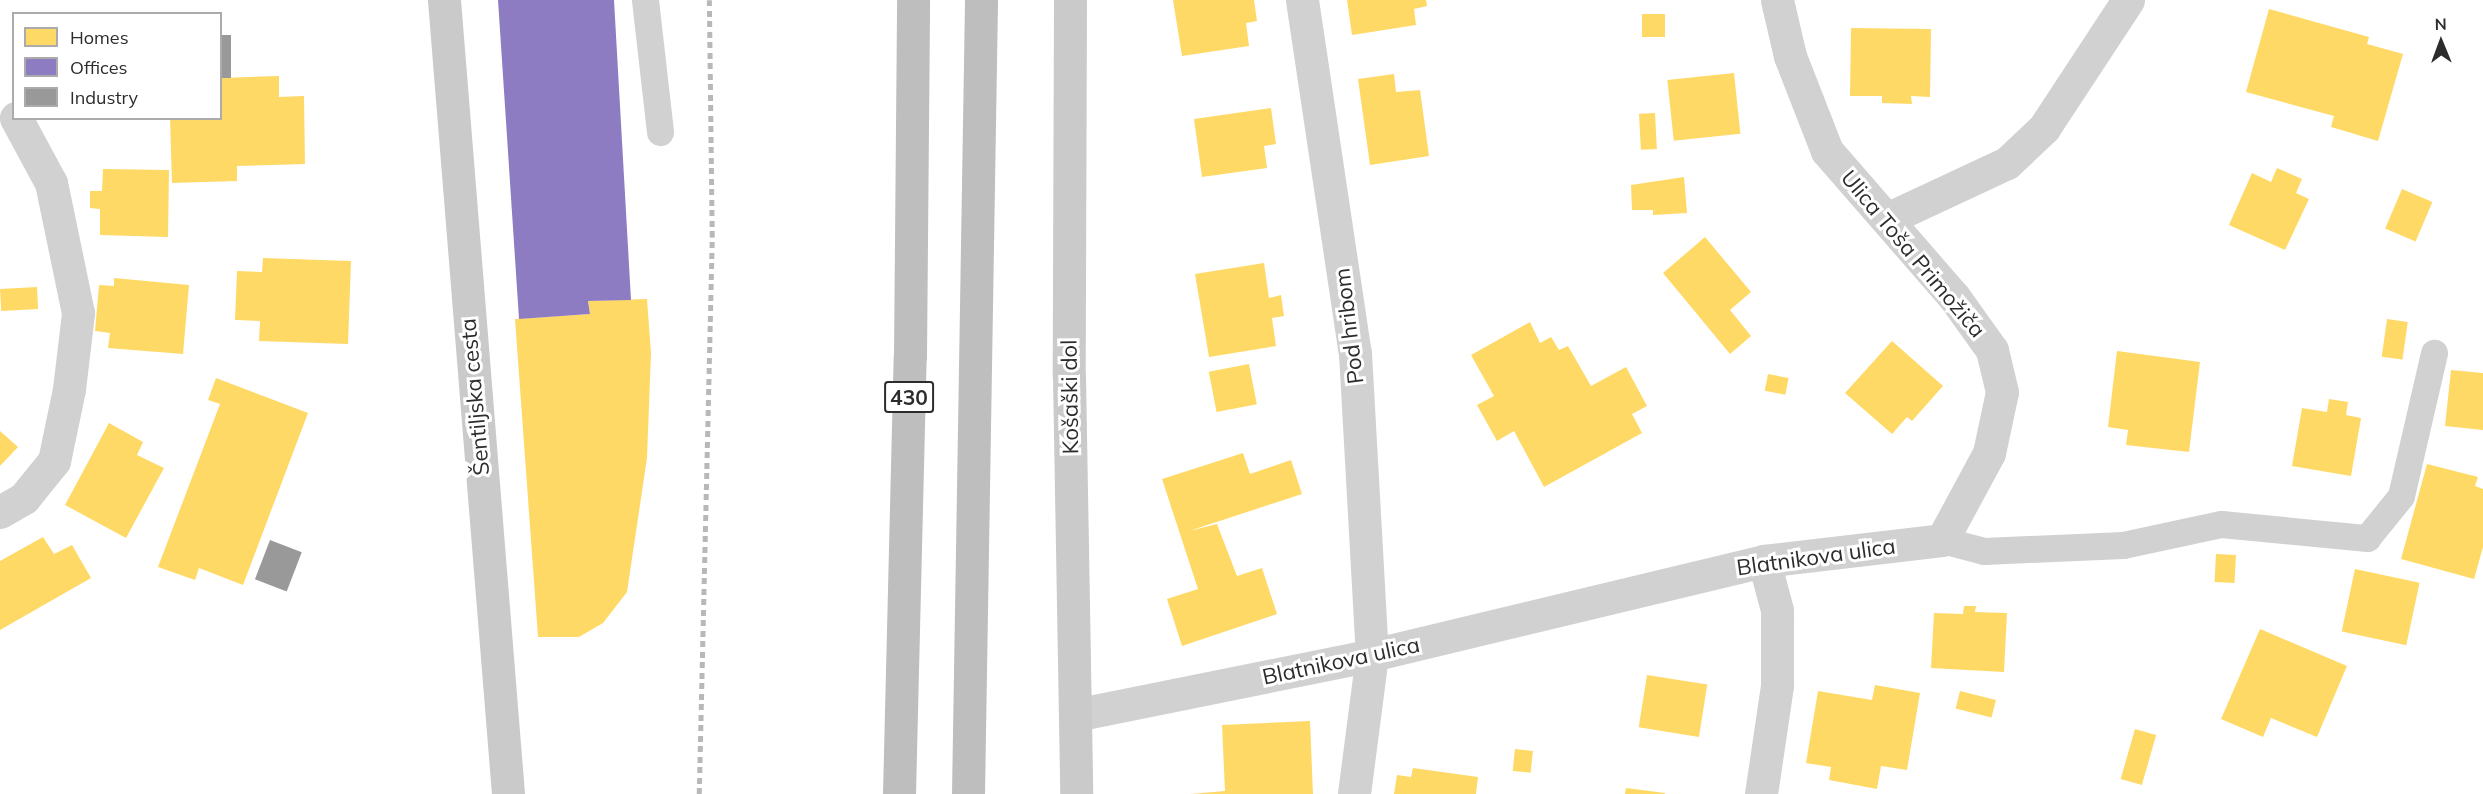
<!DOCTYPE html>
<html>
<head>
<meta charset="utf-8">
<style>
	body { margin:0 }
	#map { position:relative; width:2483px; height:794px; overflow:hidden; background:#fff; font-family:Mulish,sans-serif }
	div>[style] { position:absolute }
	.homes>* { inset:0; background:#ffd966; transform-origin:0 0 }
	.offices>* { inset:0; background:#8e7cc3 }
	.industry>* { inset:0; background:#999; transform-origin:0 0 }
	.lane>* { height:27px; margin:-13.5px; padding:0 13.5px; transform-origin:13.5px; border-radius:13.5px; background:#d1d1d1 }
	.street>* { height:33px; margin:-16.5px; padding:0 16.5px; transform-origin:16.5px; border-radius:16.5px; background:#d1d1d1 }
	.secondary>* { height:33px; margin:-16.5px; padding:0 16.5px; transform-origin:16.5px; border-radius:16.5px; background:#cacaca }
	.highway>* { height:33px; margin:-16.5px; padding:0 16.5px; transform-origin:16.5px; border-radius:16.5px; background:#bebebe }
	.rail>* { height:4.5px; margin-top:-2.25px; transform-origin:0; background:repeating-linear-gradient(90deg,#b8b8b8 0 6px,transparent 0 10.5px) }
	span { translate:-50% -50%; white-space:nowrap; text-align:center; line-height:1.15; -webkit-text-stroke:6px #fff; paint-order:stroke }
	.shield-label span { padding:2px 4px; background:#fff; border:2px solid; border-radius:4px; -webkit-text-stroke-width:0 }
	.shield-label { font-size:21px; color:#2c2c2c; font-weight:700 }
	.street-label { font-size:22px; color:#2c2c2c }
	.legend { position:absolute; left:12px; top:12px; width:210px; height:108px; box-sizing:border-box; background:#fff; border:2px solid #ababab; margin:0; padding:8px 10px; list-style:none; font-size:18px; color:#2c2c2c }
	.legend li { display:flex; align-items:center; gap:12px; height:30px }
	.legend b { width:30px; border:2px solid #ababab }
	.north { position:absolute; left:2411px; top:12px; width:60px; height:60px; -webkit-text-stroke:4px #fff; paint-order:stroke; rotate:359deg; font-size:16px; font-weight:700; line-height:24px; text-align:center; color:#2c2c2c }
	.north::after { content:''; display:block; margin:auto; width:21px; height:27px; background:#2c2c2c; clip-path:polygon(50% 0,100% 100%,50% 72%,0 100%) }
</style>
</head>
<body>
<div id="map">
	<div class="homes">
		<div style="clip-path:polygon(1173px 0,1254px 0,1257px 21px,1246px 23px,1249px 46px,1182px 56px)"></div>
		<div style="clip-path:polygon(1347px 0,1426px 0,1427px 6px,1414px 9px,1416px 25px,1352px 35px)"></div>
		<div style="clip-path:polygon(2269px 9px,2369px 37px,2367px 44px,2403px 54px,2378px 141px,2331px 127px,2334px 116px,2246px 92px)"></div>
		<div style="left:1642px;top:14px;width:23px;height:23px"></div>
		<div style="clip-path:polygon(1851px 28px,1931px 29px,1930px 97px,1911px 96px,1912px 104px,1882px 103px,1882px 96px,1850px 96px)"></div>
		<div style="left:1734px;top:73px;width:61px;height:67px;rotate:84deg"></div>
		<div style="clip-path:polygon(1394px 74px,1396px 92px,1420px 90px,1429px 156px,1370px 165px,1358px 79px)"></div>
		<div style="clip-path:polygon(279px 76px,279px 97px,304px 96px,305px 164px,237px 166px,237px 181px,172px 183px,170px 118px,220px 118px,220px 78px)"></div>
		<div style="clip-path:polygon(1271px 108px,1276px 144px,1264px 146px,1267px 168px,1202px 177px,1194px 119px)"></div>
		<div style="left:1655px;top:113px;width:36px;height:16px;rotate:87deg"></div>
		<div style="clip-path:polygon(2277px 168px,2302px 179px,2296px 193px,2309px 199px,2285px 250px,2229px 225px,2252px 173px,2271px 182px)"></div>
		<div style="clip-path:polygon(103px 169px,169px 170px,168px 237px,100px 235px,100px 209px,90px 208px,90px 191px,102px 191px)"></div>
		<div style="clip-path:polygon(1684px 177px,1687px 213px,1653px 215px,1653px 210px,1632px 210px,1631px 185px)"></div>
		<div style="left:2402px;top:189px;width:33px;height:43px;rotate:23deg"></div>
		<div style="clip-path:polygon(1705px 237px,1751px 292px,1730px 310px,1751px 336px,1730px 354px,1663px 273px)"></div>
		<div style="clip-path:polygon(263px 258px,351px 261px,348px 344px,259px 341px,260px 321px,235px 320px,237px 271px,262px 272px)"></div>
		<div style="clip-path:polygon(1264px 263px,1269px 298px,1281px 295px,1284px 316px,1272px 318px,1276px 346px,1209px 357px,1195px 274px)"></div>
		<div style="clip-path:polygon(114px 278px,189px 285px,183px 354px,108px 348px,110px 333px,95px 331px,99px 285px,114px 286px)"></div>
		<div style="left:37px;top:287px;width:22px;height:37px;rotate:87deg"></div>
		<div style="clip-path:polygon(647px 299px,651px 353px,647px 458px,627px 592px,603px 623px,579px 637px,538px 637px,515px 319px,590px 314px,588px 301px)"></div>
		<div style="left:2387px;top:319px;width:21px;height:38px;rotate:8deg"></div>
		<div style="clip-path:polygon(1530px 322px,1540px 343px,1551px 337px,1559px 350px,1568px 346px,1591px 386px,1626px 367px,1647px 406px,1632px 414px,1642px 433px,1544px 487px,1514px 431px,1497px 441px,1477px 405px,1494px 396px,1471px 355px)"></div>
		<div style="clip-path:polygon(1892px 341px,1943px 386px,1912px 421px,1907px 417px,1892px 434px,1845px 393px)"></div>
		<div style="clip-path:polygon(2117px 351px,2200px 362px,2189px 452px,2126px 445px,2128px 430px,2108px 427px)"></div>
		<div style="left:1249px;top:364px;width:41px;height:41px;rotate:79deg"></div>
		<div style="clip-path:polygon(2451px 370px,2483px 373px,2483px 430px,2445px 426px)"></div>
		<div style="left:1768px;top:374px;width:21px;height:17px;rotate:11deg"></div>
		<div style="clip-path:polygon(216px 378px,308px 413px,243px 585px,199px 568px,195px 580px,158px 567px,220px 404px,208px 400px)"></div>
		<div style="clip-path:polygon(2329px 399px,2348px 402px,2346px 415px,2361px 418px,2351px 476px,2292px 466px,2302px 408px,2327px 412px)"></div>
		<div style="clip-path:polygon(109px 423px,143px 442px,137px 455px,164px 468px,126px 538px,65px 505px)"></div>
		<div style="clip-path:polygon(0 431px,18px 447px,0 466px)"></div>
		<div style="clip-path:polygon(1243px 453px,1250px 474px,1291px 460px,1302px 494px,1189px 531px,1217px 524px,1237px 576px,1262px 568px,1277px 614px,1182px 646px,1167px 599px,1198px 589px,1162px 479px)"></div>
		<div style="clip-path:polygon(2427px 464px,2478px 477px,2475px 486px,2483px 489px,2483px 547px,2474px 579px,2401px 559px)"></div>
		<div style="clip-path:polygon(43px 537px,54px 554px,72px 545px,91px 578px,0 630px,0 561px)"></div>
		<div style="left:2216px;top:554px;width:20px;height:28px;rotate:3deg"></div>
		<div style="left:2355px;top:569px;width:66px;height:64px;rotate:12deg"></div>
		<div style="clip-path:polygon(1964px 606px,1976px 606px,1975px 612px,2007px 613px,2004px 672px,1931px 668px,1934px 613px,1963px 614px)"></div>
		<div style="clip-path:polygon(2260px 629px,2347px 666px,2317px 737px,2271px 718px,2263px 737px,2221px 719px)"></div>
		<div style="left:1647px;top:675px;width:61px;height:53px;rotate:9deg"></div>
		<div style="clip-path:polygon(1875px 685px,1920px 693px,1907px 770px,1881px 766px,1877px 789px,1829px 780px,1831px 767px,1806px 763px,1818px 691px,1872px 700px)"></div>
		<div style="left:1960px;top:691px;width:37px;height:18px;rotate:14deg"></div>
		<div style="clip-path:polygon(1310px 721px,1313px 794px,1190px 794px,1225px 791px,1222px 725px)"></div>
		<div style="left:2135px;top:729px;width:22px;height:52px;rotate:16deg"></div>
		<div style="left:1515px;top:749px;width:18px;height:22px;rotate:6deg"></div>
		<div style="clip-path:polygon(1413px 768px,1478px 777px,1476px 794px,1394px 794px,1397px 775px,1411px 777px)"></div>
		<div style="clip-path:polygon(1626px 788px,1665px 793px,1665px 794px,1625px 794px)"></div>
	</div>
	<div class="offices">
		<div style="clip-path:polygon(498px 0,614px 0,631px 300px,588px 301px,590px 314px,519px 319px)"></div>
	</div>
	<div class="industry">
		<div style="left:220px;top:35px;width:11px;height:43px"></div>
		<div style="left:270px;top:540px;width:34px;height:42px;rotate:21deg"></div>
	</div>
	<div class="lane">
		<div style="left:645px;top:0;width:133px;rotate:83.5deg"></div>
		<div style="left:1942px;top:540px;width:43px;rotate:14.7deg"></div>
		<div style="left:1984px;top:551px;width:139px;rotate:-2.5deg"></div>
		<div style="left:2123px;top:545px;width:100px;rotate:-12.1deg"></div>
		<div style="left:2221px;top:524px;width:147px;rotate:5.5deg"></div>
		<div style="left:2367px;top:538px;width:54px;rotate:-51deg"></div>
		<div style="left:2401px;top:496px;width:147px;rotate:-77deg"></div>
	</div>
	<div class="street">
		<div style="left:1302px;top:0;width:357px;rotate:81.5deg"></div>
		<div style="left:1355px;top:353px;width:302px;rotate:86.8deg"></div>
		<div style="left:1372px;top:655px;width:140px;rotate:97.4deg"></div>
		<div style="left:1889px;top:218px;width:130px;rotate:-25deg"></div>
		<div style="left:2007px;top:163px;width:51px;rotate:-43.4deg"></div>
		<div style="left:2044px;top:128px;width:153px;rotate:-56.7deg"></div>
		<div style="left:0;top:512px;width:28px;rotate:-30deg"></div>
		<div style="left:24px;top:498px;width:48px;rotate:-51deg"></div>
		<div style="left:54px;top:461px;width:74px;rotate:-78.2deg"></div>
		<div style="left:69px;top:389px;width:77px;rotate:-83.2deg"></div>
		<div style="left:78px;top:313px;width:133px;rotate:-101.7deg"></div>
		<div style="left:51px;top:183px;width:74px;rotate:-118.3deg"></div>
		<div style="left:1075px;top:715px;width:303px;rotate:-11.4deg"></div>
		<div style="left:1372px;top:655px;width:403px;rotate:-13.5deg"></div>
		<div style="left:1764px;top:561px;width:179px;rotate:-6.7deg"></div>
		<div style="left:1942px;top:540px;width:99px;rotate:-61.6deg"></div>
		<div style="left:1989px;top:453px;width:62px;rotate:-78deg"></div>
		<div style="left:2002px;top:392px;width:43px;rotate:-103.4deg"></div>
		<div style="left:1992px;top:350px;width:65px;rotate:-125.6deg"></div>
		<div style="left:1954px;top:297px;width:194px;rotate:-131deg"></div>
		<div style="left:1827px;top:151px;width:102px;rotate:-111.3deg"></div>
		<div style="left:1790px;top:56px;width:57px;rotate:-103.1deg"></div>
		<div style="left:1761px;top:794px;width:110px;rotate:-81.6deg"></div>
		<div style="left:1777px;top:685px;width:75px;rotate:-90deg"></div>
		<div style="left:1777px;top:610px;width:51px;rotate:-104.9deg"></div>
	</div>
	<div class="secondary">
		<div style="left:444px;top:0;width:797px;rotate:85.39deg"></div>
		<div style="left:1070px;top:0;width:376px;rotate:90.2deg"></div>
		<div style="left:1069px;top:376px;width:418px;rotate:89deg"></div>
	</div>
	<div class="highway">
		<div style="left:899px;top:794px;width:438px;rotate:-88.6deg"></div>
		<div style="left:910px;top:356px;width:356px;rotate:-89.5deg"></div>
		<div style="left:968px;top:794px;width:794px;rotate:-89.06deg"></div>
	</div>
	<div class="rail">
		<div style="left:699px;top:794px;width:557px;rotate:-88.66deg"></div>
		<div style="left:712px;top:237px;width:237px;rotate:-90.7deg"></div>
	</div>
	<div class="shield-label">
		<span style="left:909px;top:397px">430</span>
	</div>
	<div class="street-label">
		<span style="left:1913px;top:254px;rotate:50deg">Ulica Toša Primožiča</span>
		<span style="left:1349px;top:326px;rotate:-97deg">Pod hribom</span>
		<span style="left:475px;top:397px;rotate:-95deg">Šentiljska cesta</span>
		<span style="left:1070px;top:397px;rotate:-91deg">Košaški dol</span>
		<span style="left:1816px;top:557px;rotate:-8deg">Blatnikova ulica</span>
		<span style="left:1341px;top:661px;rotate:-12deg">Blatnikova ulica</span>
	</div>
	<ul class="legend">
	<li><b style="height:16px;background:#ffd966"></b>Homes</li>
	<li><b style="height:16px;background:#8e7cc3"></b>Offices</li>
	<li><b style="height:16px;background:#999"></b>Industry</li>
	</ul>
	<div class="north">N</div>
</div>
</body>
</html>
